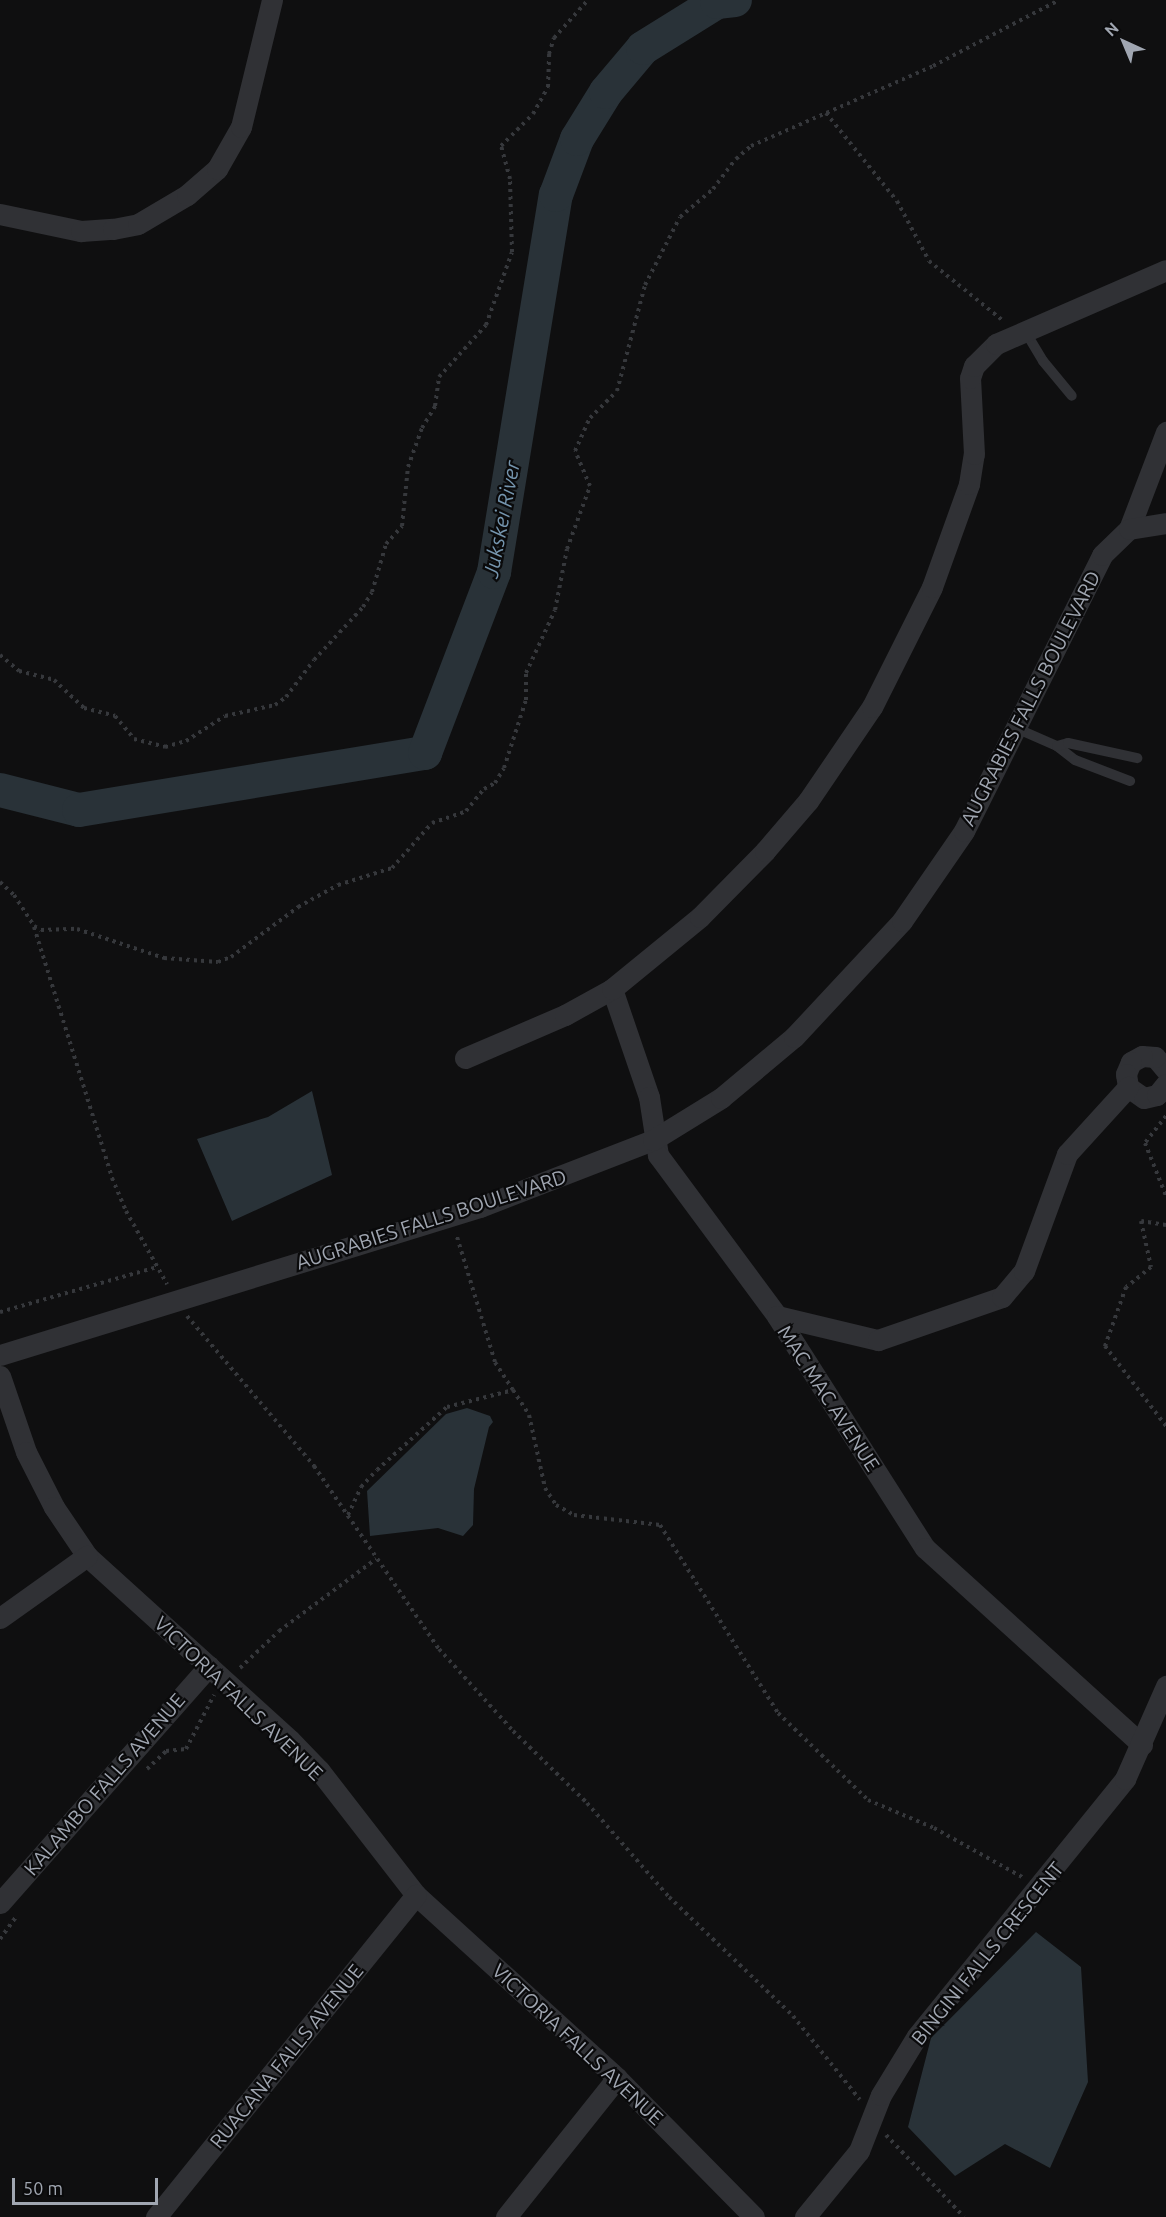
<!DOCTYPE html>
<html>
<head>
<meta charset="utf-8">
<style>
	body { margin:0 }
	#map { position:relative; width:1166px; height:2217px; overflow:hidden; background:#0f0f10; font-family:Ubuntu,sans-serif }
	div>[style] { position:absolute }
	.water>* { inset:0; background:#293238 }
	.river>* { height:34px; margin:-17px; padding:0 17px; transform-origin:17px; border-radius:17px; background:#293238 }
	.path>* { height:4px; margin-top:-2px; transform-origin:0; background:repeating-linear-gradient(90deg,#36383c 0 3px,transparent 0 7.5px) }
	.service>* { height:10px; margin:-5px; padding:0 5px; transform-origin:5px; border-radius:5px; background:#303135 }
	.minor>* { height:21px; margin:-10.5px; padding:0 10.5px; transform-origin:10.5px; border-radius:10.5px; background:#303135 }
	span { translate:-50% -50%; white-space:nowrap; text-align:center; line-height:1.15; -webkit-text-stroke:4.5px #0a0a0b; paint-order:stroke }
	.street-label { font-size:20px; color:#a0a6b1 }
	.water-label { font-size:21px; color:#7595ae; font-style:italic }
	.north { position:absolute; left:1094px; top:12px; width:60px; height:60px; -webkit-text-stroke:4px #0a0a0b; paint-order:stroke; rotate:316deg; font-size:16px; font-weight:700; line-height:24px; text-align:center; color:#a0a6b1 }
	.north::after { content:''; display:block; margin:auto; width:21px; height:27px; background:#a0a6b1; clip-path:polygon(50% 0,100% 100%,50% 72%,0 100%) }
	.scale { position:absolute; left:12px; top:2178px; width:146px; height:27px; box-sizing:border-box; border:3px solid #a0a6b1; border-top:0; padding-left:8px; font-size:18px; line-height:21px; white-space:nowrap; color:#a0a6b1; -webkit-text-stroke:4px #0a0a0b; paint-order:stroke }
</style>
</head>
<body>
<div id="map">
	<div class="water">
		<div style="clip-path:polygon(312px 1091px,332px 1175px,232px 1221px,197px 1139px,268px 1117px)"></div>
		<div style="clip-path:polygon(467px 1408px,490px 1416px,493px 1422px,489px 1427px,474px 1489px,473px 1525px,463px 1536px,438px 1528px,370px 1536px,367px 1491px,446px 1414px)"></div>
		<div style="clip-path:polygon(1036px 1932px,1081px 1967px,1088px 2082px,1050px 2168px,1005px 2144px,955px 2176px,908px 2127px,931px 2038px)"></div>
	</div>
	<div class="river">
		<div style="left:0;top:790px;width:81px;rotate:14.2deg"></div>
		<div style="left:79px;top:810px;width:351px;rotate:-9.4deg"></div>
		<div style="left:425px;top:753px;width:194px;rotate:-69.1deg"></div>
		<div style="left:494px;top:572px;width:382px;rotate:-80.7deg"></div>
		<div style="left:556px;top:195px;width:60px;rotate:-69.4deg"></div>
		<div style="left:577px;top:139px;width:55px;rotate:-58.3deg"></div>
		<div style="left:606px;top:92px;width:57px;rotate:-49.9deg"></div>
		<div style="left:643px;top:48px;width:87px;rotate:-31.9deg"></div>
		<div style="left:717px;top:2px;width:18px;rotate:-6deg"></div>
	</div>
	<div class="path">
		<div style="left:826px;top:113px;width:113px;rotate:51.1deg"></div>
		<div style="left:897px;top:201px;width:68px;rotate:61.9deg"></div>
		<div style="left:929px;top:261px;width:94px;rotate:38.9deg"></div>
		<div style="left:0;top:655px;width:25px;rotate:40deg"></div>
		<div style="left:19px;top:671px;width:36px;rotate:14deg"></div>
		<div style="left:54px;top:680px;width:41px;rotate:43deg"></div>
		<div style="left:84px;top:708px;width:32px;rotate:14deg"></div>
		<div style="left:115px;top:716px;width:30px;rotate:50deg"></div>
		<div style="left:134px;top:739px;width:32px;rotate:14deg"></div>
		<div style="left:165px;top:747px;width:22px;rotate:-16deg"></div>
		<div style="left:186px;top:741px;width:46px;rotate:-32.7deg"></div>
		<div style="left:225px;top:716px;width:51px;rotate:-12.4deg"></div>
		<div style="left:275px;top:705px;width:14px;rotate:-36deg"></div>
		<div style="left:286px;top:697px;width:46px;rotate:-52.9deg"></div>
		<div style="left:314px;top:660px;width:72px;rotate:-47.2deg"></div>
		<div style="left:363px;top:607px;width:17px;rotate:-59deg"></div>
		<div style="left:372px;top:592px;width:50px;rotate:-73.7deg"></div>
		<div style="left:386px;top:544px;width:24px;rotate:-48deg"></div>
		<div style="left:402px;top:526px;width:59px;rotate:-84.2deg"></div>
		<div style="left:408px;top:467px;width:41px;rotate:-70.3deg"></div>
		<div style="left:422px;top:428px;width:26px;rotate:-59deg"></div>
		<div style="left:435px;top:406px;width:29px;rotate:-82deg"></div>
		<div style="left:439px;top:377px;width:70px;rotate:-47.9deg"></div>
		<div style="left:486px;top:325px;width:77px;rotate:-70.4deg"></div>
		<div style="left:512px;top:252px;width:73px;rotate:-91.6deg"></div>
		<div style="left:510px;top:179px;width:34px;rotate:-105deg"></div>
		<div style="left:501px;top:146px;width:45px;rotate:-45deg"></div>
		<div style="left:533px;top:114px;width:31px;rotate:-61deg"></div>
		<div style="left:548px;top:87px;width:33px;rotate:-88deg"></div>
		<div style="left:549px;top:54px;width:17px;rotate:-73deg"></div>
		<div style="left:554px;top:38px;width:51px;rotate:-48.2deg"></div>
		<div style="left:0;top:882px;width:19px;rotate:43deg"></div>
		<div style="left:14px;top:895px;width:37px;rotate:57deg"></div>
		<div style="left:34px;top:926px;width:8px;rotate:30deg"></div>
		<div style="left:41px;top:930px;width:36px;rotate:-2deg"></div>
		<div style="left:77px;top:929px;width:92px;rotate:18.4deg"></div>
		<div style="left:164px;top:958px;width:54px;rotate:4.2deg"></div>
		<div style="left:218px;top:962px;width:14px;rotate:-21deg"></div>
		<div style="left:231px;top:957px;width:84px;rotate:-36.7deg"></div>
		<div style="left:298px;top:907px;width:46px;rotate:-28.8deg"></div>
		<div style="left:338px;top:885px;width:57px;rotate:-17.5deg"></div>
		<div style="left:392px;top:868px;width:60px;rotate:-48.4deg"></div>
		<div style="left:432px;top:823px;width:36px;rotate:-19deg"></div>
		<div style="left:466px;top:811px;width:28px;rotate:-51deg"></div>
		<div style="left:484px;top:789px;width:13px;rotate:-29deg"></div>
		<div style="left:495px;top:783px;width:17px;rotate:-59deg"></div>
		<div style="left:504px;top:768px;width:71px;rotate:-72.1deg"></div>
		<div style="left:526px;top:700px;width:27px;rotate:-90deg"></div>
		<div style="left:526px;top:673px;width:69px;rotate:-65.3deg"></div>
		<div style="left:555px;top:610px;width:62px;rotate:-78.9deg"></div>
		<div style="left:567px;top:549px;width:67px;rotate:-69.9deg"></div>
		<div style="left:590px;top:486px;width:38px;rotate:-113deg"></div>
		<div style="left:575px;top:451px;width:36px;rotate:-66deg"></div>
		<div style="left:590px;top:418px;width:38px;rotate:-45deg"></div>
		<div style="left:617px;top:391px;width:110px;rotate:-75.2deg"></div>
		<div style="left:645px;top:285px;width:76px;rotate:-62.8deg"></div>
		<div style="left:680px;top:217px;width:43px;rotate:-40.3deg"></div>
		<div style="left:713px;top:189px;width:38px;rotate:-53deg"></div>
		<div style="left:736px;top:159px;width:20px;rotate:-41deg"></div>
		<div style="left:751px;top:146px;width:199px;rotate:-23.7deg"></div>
		<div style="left:933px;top:66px;width:142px;rotate:-27.6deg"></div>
		<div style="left:34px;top:927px;width:263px;rotate:72.7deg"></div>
		<div style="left:112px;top:1178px;width:36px;rotate:67deg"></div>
		<div style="left:126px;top:1211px;width:84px;rotate:60.7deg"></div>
		<div style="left:1166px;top:1116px;width:34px;rotate:128deg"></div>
		<div style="left:1145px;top:1143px;width:57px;rotate:68.4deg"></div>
		<div style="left:1166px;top:1225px;width:25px;rotate:-171deg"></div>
		<div style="left:1141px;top:1221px;width:47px;rotate:77.7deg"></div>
		<div style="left:1151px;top:1267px;width:32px;rotate:141deg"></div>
		<div style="left:1126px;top:1287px;width:63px;rotate:109.6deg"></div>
		<div style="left:1105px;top:1346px;width:101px;rotate:52.7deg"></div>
		<div style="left:0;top:1312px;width:163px;rotate:-16deg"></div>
		<div style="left:187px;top:1316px;width:197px;rotate:49.7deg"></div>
		<div style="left:314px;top:1466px;width:222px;rotate:55.7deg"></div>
		<div style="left:439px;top:1649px;width:110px;rotate:47.9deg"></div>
		<div style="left:513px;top:1731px;width:103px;rotate:44.2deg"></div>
		<div style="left:587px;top:1803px;width:125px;rotate:48.9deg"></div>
		<div style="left:669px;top:1897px;width:172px;rotate:43.8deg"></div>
		<div style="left:793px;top:2016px;width:107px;rotate:51.4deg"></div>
		<div style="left:513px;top:1390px;width:30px;rotate:57deg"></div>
		<div style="left:529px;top:1415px;width:75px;rotate:77.6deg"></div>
		<div style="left:545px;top:1488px;width:20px;rotate:57deg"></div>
		<div style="left:556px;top:1505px;width:21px;rotate:29deg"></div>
		<div style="left:574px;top:1515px;width:87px;rotate:6.6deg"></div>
		<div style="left:660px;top:1525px;width:222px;rotate:57.9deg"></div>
		<div style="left:778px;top:1713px;width:125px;rotate:44deg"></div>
		<div style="left:868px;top:1800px;width:72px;rotate:23deg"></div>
		<div style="left:934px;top:1828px;width:101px;rotate:29.1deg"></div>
		<div style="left:348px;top:1515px;width:31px;rotate:-65deg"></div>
		<div style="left:361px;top:1487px;width:23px;rotate:-47deg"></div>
		<div style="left:377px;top:1470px;width:94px;rotate:-42deg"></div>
		<div style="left:447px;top:1407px;width:68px;rotate:-14.4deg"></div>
		<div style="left:513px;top:1390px;width:33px;rotate:-123deg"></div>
		<div style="left:495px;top:1362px;width:134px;rotate:-106.9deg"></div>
		<div style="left:240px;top:1668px;width:54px;rotate:-43.5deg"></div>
		<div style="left:279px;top:1631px;width:121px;rotate:-36.6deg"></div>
		<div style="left:147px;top:1769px;width:26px;rotate:-43deg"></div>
		<div style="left:166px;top:1751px;width:20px;rotate:-6deg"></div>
		<div style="left:186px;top:1749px;width:61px;rotate:-62.6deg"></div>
		<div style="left:0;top:1939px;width:29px;rotate:-54deg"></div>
		<div style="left:886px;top:2135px;width:113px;rotate:46.4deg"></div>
	</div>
	<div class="service">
		<div style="left:1025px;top:331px;width:35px;rotate:59deg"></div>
		<div style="left:1043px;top:361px;width:45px;rotate:50.4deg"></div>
		<div style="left:1018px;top:729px;width:43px;rotate:23.6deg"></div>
		<div style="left:1057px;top:746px;width:23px;rotate:38deg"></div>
		<div style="left:1075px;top:760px;width:59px;rotate:20.9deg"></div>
		<div style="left:1057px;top:746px;width:11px;rotate:-15deg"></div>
		<div style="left:1068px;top:743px;width:71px;rotate:12.3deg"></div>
	</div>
	<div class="minor">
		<div style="left:0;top:214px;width:83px;rotate:11.9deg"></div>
		<div style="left:81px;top:231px;width:32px;rotate:-4deg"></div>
		<div style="left:113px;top:229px;width:25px;rotate:-11deg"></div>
		<div style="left:138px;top:224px;width:57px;rotate:-30.6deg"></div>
		<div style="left:187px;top:195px;width:40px;rotate:-41deg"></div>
		<div style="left:217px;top:169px;width:48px;rotate:-60.3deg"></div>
		<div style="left:241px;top:127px;width:131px;rotate:-76.3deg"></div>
		<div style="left:1129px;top:529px;width:104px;rotate:-69.1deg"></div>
		<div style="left:612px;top:989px;width:114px;rotate:71.1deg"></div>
		<div style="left:649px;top:1097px;width:59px;rotate:81.2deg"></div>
		<div style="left:658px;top:1155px;width:200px;rotate:53.5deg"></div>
		<div style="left:777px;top:1316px;width:275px;rotate:57.5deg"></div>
		<div style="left:925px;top:1548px;width:293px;rotate:42.2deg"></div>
		<div style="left:465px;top:1058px;width:109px;rotate:-23.3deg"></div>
		<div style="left:565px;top:1015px;width:54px;rotate:-29deg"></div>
		<div style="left:612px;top:989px;width:114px;rotate:-39.3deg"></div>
		<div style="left:700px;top:917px;width:93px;rotate:-45.4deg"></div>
		<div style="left:765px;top:851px;width:66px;rotate:-49.3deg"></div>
		<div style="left:808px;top:801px;width:114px;rotate:-55.8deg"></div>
		<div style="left:872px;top:707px;width:134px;rotate:-63.4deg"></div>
		<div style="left:932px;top:587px;width:109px;rotate:-70.2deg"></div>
		<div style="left:969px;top:484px;width:30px;rotate:-81deg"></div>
		<div style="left:974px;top:454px;width:76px;rotate:-93deg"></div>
		<div style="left:970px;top:378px;width:13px;rotate:-72deg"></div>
		<div style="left:974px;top:366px;width:31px;rotate:-45deg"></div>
		<div style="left:996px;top:344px;width:185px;rotate:-23.5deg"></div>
		<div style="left:1166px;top:1070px;width:17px;rotate:-130deg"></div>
		<div style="left:1155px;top:1057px;width:13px;rotate:-176deg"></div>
		<div style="left:1142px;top:1056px;width:13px;rotate:151deg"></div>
		<div style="left:1131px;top:1062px;width:13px;rotate:113deg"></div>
		<div style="left:1126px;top:1074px;width:13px;rotate:81deg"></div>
		<div style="left:1128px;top:1087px;width:19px;rotate:35deg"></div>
		<div style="left:1144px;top:1098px;width:13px;rotate:-13deg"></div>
		<div style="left:1157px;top:1095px;width:14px;rotate:-51deg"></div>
		<div style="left:777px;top:1316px;width:104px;rotate:13.4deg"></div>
		<div style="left:878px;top:1340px;width:131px;rotate:-19.1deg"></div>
		<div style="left:1002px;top:1297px;width:34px;rotate:-50deg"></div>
		<div style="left:1024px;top:1271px;width:125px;rotate:-69.8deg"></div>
		<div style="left:1067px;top:1154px;width:91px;rotate:-47.7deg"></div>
		<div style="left:0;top:1355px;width:502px;rotate:-17.14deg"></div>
		<div style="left:480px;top:1207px;width:186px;rotate:-21.2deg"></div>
		<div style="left:653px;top:1140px;width:80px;rotate:-31.7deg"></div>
		<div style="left:721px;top:1098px;width:95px;rotate:-39.9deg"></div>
		<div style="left:794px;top:1037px;width:158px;rotate:-47deg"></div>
		<div style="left:902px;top:921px;width:109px;rotate:-55.4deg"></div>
		<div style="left:964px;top:831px;width:309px;rotate:-63.4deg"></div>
		<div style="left:1102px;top:555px;width:37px;rotate:-44deg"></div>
		<div style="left:1129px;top:529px;width:37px;rotate:-9deg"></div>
		<div style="left:0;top:1376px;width:80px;rotate:71.1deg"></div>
		<div style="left:26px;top:1452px;width:62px;rotate:63deg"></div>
		<div style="left:54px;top:1507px;width:59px;rotate:56deg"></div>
		<div style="left:87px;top:1556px;width:274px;rotate:42.2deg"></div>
		<div style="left:290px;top:1740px;width:42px;rotate:46deg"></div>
		<div style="left:319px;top:1770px;width:158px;rotate:52.2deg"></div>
		<div style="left:416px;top:1895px;width:272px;rotate:42.3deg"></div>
		<div style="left:617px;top:2078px;width:195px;rotate:45.4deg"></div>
		<div style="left:0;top:1618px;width:107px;rotate:-35.5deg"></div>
		<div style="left:0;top:1903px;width:316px;rotate:-48.6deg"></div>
		<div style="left:156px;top:2217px;width:414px;rotate:-51.1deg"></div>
		<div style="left:506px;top:2217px;width:178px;rotate:-51.4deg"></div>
		<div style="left:805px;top:2217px;width:85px;rotate:-50.7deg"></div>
		<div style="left:859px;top:2151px;width:60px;rotate:-68.6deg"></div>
		<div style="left:881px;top:2095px;width:69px;rotate:-58.6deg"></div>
		<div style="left:917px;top:2036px;width:331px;rotate:-51deg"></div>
		<div style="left:1125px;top:1779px;width:102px;rotate:-66.2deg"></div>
	</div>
	<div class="street-label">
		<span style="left:1030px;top:698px;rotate:-63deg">AUGRABIES FALLS BOULEVARD</span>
		<span style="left:431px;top:1219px;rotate:-18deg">AUGRABIES FALLS BOULEVARD</span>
		<span style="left:829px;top:1398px;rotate:57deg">MAC MAC AVENUE</span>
		<span style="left:239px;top:1698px;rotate:44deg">VICTORIA FALLS AVENUE</span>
		<span style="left:104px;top:1784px;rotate:-49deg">KALAMBO FALLS AVENUE</span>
		<span style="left:987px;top:1953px;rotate:-51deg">BINGINI FALLS CRESCENT</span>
		<span style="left:578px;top:2044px;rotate:43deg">VICTORIA FALLS AVENUE</span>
		<span style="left:286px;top:2056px;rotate:-51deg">RUACANA FALLS AVENUE</span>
	</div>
	<div class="water-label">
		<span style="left:501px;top:519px;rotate:-79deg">Jukskei River</span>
	</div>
	<div class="north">N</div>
	<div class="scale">50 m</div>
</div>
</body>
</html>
